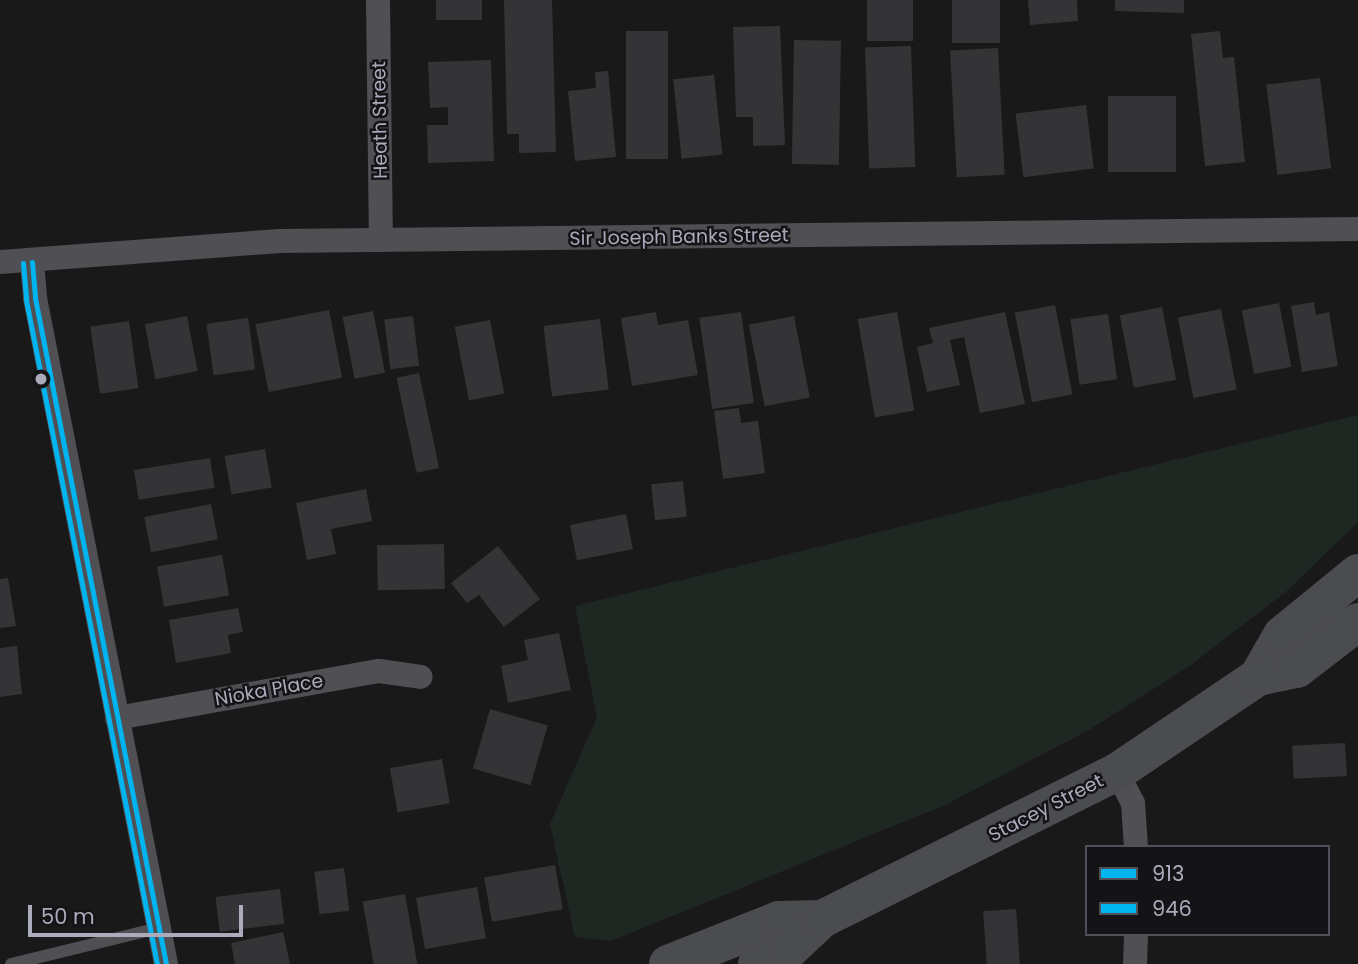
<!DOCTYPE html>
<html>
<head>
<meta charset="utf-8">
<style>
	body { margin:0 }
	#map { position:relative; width:1358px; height:964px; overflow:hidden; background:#19191a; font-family:Poppins,sans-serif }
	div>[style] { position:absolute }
	.green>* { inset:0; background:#1f2722 }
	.building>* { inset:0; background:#343436; transform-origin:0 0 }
	.lane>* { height:12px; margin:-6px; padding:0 6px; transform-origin:6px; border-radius:6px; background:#4f4f54 }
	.street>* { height:24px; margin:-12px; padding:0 12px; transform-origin:12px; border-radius:12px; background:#4f4f54 }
	.highway>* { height:38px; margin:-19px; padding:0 19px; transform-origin:19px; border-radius:19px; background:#4b4c50 }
	.bus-1>* { height:5px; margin:-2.5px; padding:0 2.5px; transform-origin:2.5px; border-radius:2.5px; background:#00b5ef }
	.bus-2>* { height:5px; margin:-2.5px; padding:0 2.5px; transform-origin:2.5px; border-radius:2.5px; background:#00b5ef }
	.dots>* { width:19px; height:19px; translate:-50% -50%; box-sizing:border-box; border:4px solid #141316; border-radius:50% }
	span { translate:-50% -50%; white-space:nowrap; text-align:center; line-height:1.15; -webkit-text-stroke:5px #141316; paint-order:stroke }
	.street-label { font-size:19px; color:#aaabbb }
	.legend { position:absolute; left:1085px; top:845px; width:245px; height:91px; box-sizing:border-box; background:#141316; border:2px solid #505058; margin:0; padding:9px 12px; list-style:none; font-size:21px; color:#aaabbb }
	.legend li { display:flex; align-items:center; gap:14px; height:35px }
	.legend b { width:35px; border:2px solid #505058 }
	.scale { position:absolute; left:28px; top:905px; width:215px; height:32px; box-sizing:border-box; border:4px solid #aaabbb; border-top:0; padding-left:9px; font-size:21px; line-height:24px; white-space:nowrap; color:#aaabbb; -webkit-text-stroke:5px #141316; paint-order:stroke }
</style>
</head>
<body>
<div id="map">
	<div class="green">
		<div style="clip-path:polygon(1358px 415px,1358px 522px,1288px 590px,1191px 665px,1089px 730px,945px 805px,611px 941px,575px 937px,550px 824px,597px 717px,575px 606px)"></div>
	</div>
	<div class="building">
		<div style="left:436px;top:0;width:46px;height:20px"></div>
		<div style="clip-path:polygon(504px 0,552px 0,556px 152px,519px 153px,519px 134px,507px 134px)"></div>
		<div style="left:867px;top:0;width:46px;height:41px"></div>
		<div style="left:952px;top:0;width:48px;height:43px"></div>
		<div style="clip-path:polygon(1028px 0,1077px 0,1078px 21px,1030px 25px)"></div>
		<div style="clip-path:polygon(1115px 0,1184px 0,1184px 13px,1115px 11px)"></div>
		<div style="clip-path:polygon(780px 26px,785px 145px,753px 146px,753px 117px,736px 117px,733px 27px)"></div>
		<div style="left:626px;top:31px;width:42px;height:128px"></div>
		<div style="clip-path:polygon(1220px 31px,1223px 58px,1234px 57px,1245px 162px,1205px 166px,1191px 34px)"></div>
		<div style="left:794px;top:40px;width:47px;height:124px;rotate:1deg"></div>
		<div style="left:911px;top:46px;width:121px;height:46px;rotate:88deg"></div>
		<div style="left:998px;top:48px;width:127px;height:48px;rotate:87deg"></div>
		<div style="clip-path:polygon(491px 60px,494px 161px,428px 163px,427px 125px,448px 125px,448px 107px,430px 108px,428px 62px)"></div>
		<div style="clip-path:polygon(608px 71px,616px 157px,575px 161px,568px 91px,596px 88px,595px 72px)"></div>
		<div style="left:714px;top:75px;width:80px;height:41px;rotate:84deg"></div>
		<div style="left:1320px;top:78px;width:91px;height:54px;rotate:83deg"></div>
		<div style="left:1108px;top:96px;width:68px;height:76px"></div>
		<div style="left:1086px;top:105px;width:64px;height:71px;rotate:83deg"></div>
		<div style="clip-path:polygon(1314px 302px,1316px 315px,1329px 312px,1338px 366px,1302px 372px,1291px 306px)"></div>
		<div style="left:1279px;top:303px;width:65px;height:38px;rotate:79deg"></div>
		<div style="left:1055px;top:305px;width:91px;height:41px;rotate:79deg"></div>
		<div style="left:1162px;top:307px;width:74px;height:43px;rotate:79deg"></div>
		<div style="left:1221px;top:309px;width:82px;height:44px;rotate:79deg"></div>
		<div style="left:329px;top:310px;width:69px;height:75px;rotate:79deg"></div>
		<div style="left:373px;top:311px;width:63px;height:31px;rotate:79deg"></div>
		<div style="clip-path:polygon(656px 312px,658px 325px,688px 320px,698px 375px,632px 386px,621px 318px)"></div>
		<div style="left:741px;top:312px;width:92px;height:42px;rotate:82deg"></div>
		<div style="left:897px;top:312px;width:100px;height:40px;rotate:80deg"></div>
		<div style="clip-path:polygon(1005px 312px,1025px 404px,980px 413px,964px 337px,950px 340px,960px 385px,927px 392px,917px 347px,933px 343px,929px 328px)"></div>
		<div style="left:1108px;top:314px;width:66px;height:38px;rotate:82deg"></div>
		<div style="left:187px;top:316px;width:56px;height:43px;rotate:79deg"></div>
		<div style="left:413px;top:316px;width:50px;height:29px;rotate:83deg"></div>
		<div style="left:794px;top:316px;width:83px;height:46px;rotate:79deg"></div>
		<div style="left:248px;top:318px;width:52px;height:42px;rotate:82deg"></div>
		<div style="left:600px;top:319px;width:71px;height:57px;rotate:83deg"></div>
		<div style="left:490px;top:320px;width:75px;height:36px;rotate:79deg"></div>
		<div style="left:129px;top:321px;width:68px;height:39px;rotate:82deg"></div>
		<div style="left:419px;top:373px;width:97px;height:23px;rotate:78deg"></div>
		<div style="clip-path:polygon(739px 408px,741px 423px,758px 421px,765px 473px,723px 479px,714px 411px)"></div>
		<div style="left:265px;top:449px;width:39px;height:41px;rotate:80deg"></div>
		<div style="left:210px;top:458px;width:30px;height:77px;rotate:81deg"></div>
		<div style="left:683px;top:481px;width:36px;height:32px;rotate:84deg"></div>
		<div style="clip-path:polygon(366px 489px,372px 521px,331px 529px,336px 554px,307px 560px,296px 503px)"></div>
		<div style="left:211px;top:504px;width:36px;height:68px;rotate:79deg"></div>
		<div style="left:626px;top:514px;width:36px;height:57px;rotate:79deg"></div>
		<div style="left:444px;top:544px;width:45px;height:67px;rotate:89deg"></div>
		<div style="clip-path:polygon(498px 546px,540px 599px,504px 627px,479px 595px,467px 603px,451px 583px)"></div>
		<div style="left:222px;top:555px;width:41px;height:66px;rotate:80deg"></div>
		<div style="clip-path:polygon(8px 578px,16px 626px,0 628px,0 579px)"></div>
		<div style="clip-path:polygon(238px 608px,243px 632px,228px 635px,231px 653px,176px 663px,169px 620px)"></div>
		<div style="clip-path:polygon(559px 633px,571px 690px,508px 703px,501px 666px,528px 660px,524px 640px)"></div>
		<div style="clip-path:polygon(17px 646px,22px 694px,0 697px,0 648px)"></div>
		<div style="left:490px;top:709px;width:60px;height:62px;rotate:16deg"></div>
		<div style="left:1345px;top:743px;width:33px;height:53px;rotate:87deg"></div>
		<div style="left:442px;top:759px;width:45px;height:53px;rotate:80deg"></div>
		<div style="left:555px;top:865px;width:45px;height:72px;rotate:80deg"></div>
		<div style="left:344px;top:868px;width:43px;height:30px;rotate:83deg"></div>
		<div style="left:477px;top:887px;width:52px;height:62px;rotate:80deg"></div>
		<div style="left:280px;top:889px;width:35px;height:65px;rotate:83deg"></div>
		<div style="left:405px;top:894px;width:71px;height:43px;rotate:80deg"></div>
		<div style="left:1016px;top:909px;width:55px;height:33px;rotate:86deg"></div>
		<div style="clip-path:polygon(283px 932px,290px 964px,235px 964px,231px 943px)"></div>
	</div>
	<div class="lane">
		<div style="left:11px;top:964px;width:152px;rotate:-13.7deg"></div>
	</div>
	<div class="street">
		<div style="left:378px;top:0;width:240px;rotate:89.3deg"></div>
		<div style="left:0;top:262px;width:281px;rotate:-4.3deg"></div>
		<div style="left:280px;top:241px;width:1078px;rotate:-0.64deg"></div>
		<div style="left:32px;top:262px;width:36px;rotate:85deg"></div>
		<div style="left:35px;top:298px;width:679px;rotate:78.87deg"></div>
		<div style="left:117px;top:718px;width:266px;rotate:-10.2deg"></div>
		<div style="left:379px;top:671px;width:42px;rotate:8.1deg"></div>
		<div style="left:1117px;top:772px;width:35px;rotate:63deg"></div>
		<div style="left:1133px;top:803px;width:44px;rotate:86.1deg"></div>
		<div style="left:1135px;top:964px;width:30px;rotate:-88deg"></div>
	</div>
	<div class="highway">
		<div style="left:1258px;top:677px;width:48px;rotate:-60.3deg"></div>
		<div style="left:1282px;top:635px;width:98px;rotate:-39.2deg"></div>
		<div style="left:668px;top:964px;width:119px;rotate:-21.6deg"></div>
		<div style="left:779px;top:920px;width:43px;rotate:-1.3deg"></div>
		<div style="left:757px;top:964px;width:35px;rotate:-24deg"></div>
		<div style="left:789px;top:950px;width:45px;rotate:-43.2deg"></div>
		<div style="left:822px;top:919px;width:330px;rotate:-26.5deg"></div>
		<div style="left:1117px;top:772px;width:170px;rotate:-34deg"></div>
		<div style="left:1258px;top:677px;width:40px;rotate:-12deg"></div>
		<div style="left:1297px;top:669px;width:77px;rotate:-37.6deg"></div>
	</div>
	<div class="bus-1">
		<div style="left:32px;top:262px;width:36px;rotate:85deg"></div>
		<div style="left:35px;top:298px;width:679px;rotate:78.87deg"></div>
	</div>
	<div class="bus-2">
		<div style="left:23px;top:263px;width:37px;rotate:85deg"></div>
		<div style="left:26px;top:300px;width:677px;rotate:78.84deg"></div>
	</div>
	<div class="dots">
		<div style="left:41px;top:379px;background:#aaabbb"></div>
	</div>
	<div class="street-label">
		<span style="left:380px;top:120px;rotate:-91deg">Heath Street</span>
		<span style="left:679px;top:237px;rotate:-1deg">Sir Joseph Banks Street</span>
		<span style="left:269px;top:690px;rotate:-10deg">Nioka Place</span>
		<span style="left:1046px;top:808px;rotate:-27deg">Stacey Street</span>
	</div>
	<ul class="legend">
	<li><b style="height:9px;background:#00b5ef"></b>913</li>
	<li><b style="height:9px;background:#00b5ef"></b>946</li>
	</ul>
	<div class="scale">50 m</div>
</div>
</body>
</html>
